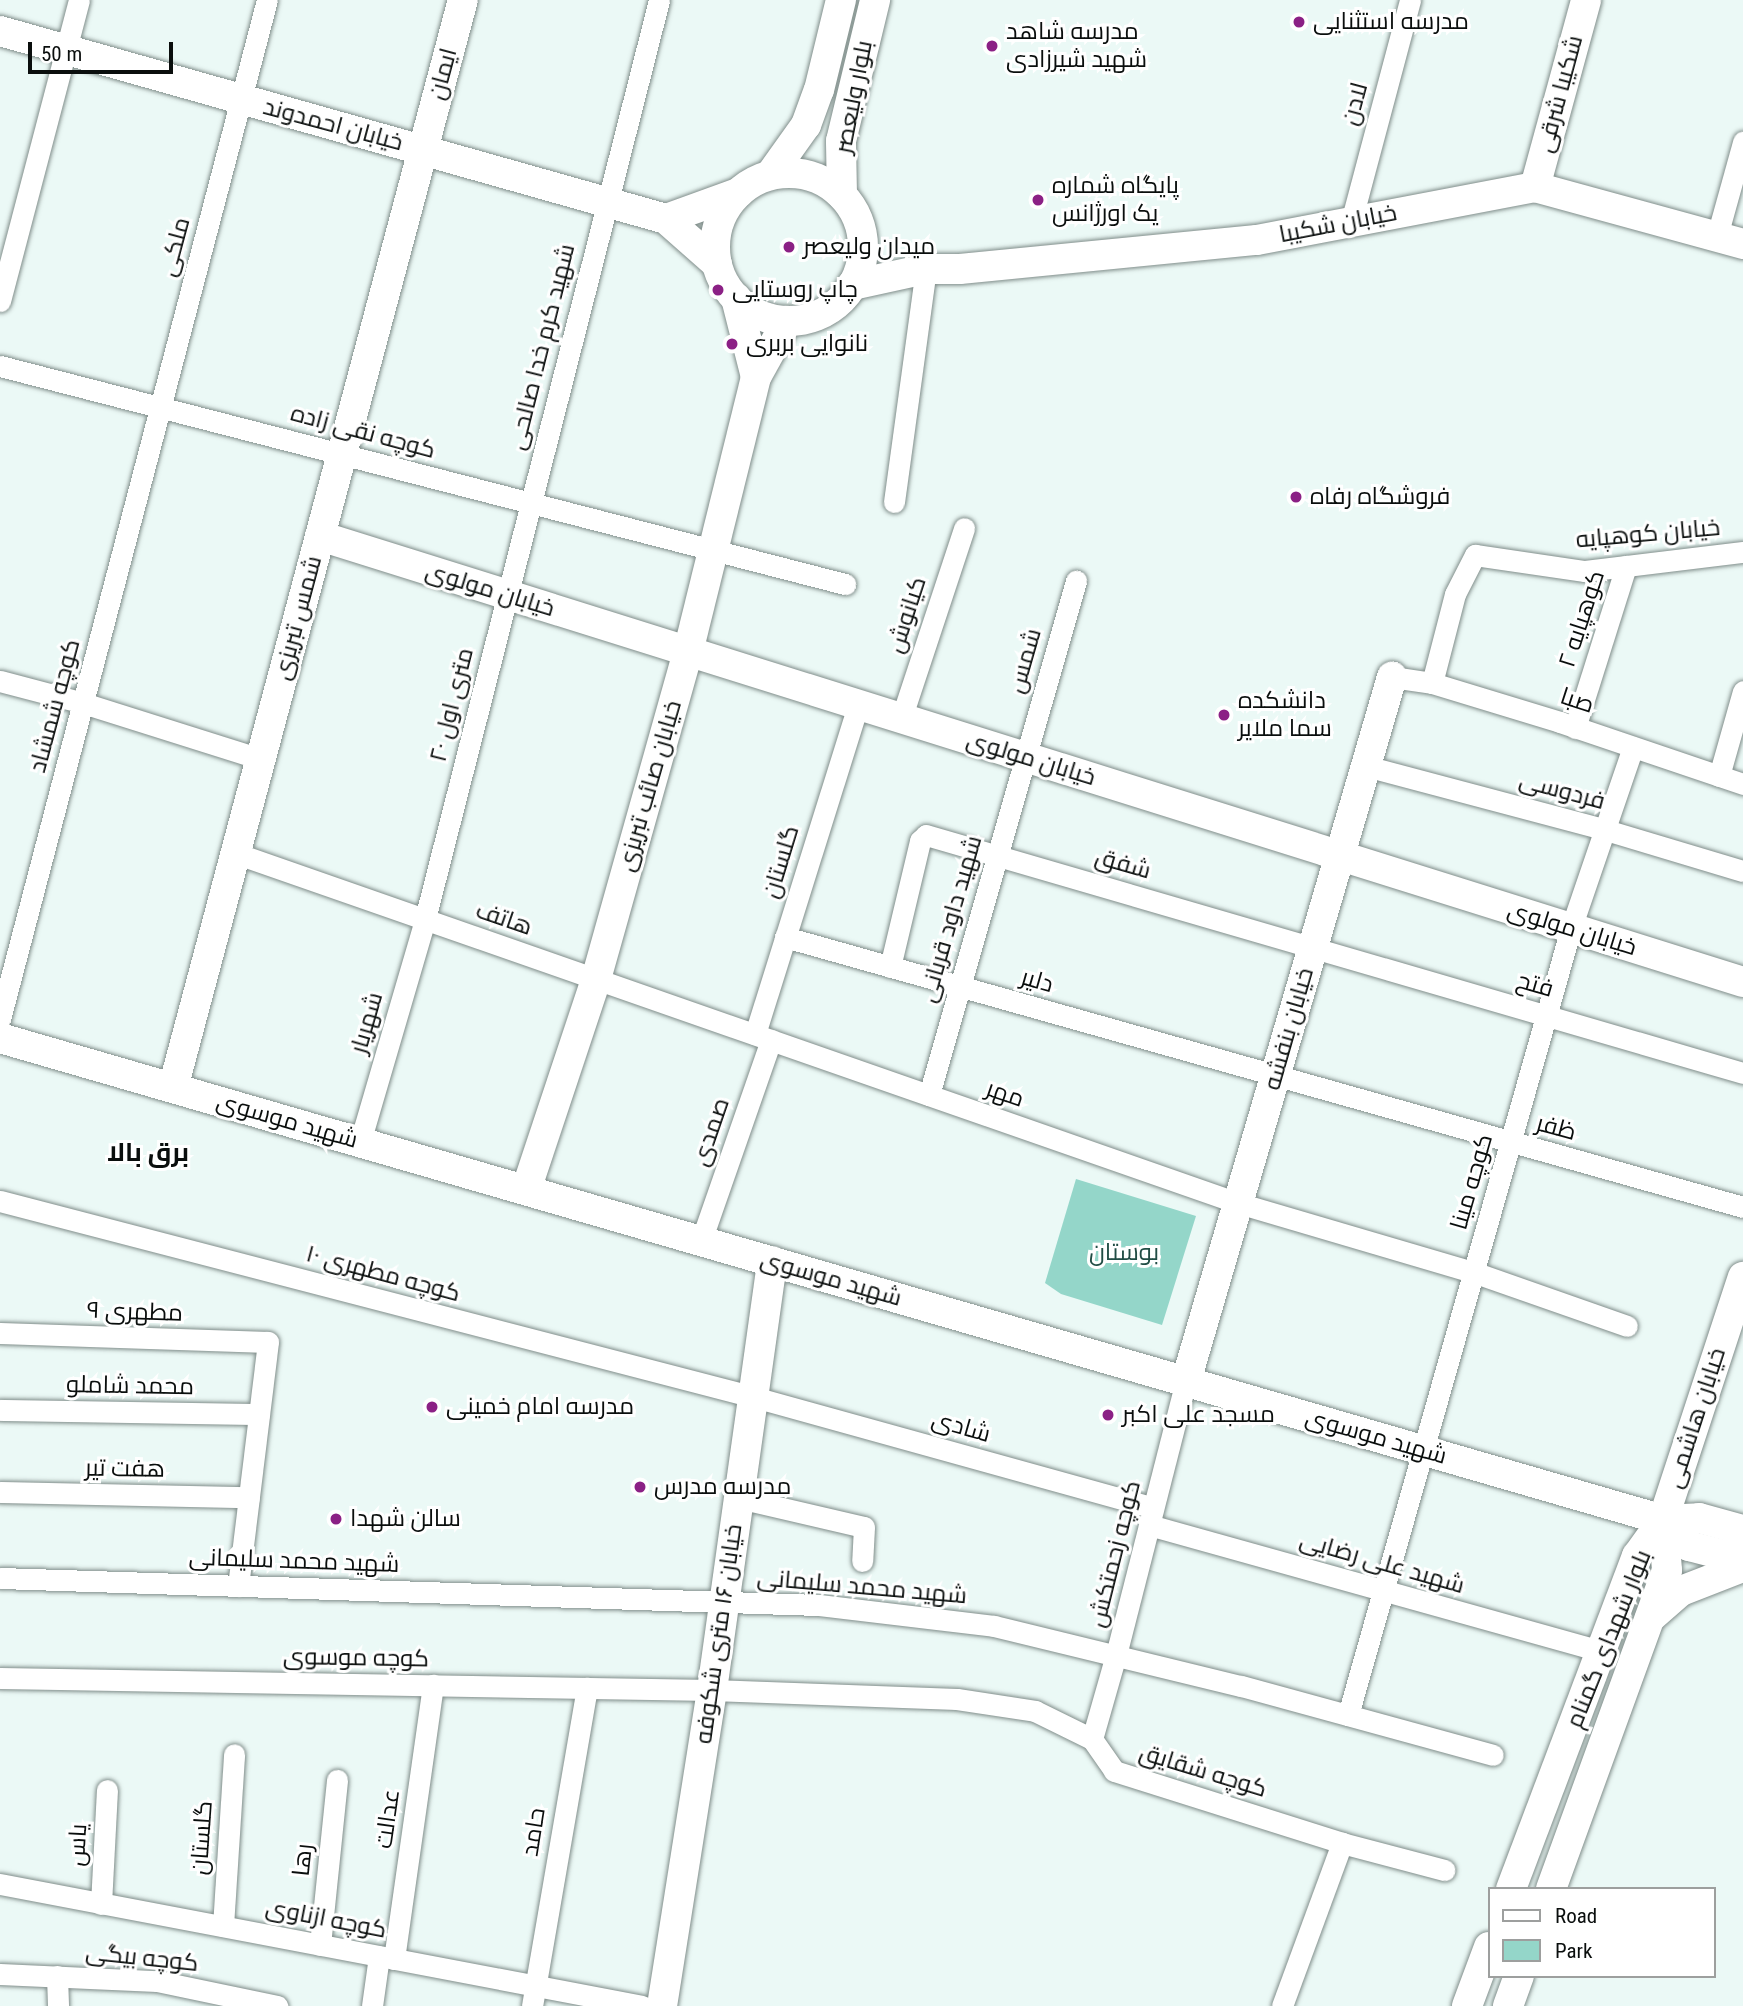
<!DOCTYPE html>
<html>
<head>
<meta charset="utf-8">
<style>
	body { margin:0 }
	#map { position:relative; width:1743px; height:2006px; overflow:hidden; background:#ebf9f6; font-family:"Roboto Condensed",Cairo,sans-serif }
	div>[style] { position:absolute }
	.green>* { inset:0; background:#94d6c9 }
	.roads { filter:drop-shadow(0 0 2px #808d8a) drop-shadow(0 0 2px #808d8a) }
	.street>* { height:21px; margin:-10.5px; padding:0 10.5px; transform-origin:10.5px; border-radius:10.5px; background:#fff }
	.secondary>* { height:30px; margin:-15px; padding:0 15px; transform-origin:15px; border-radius:15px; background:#fff }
	.secondary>.ring { margin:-15px; padding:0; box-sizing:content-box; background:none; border:30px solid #fff; border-radius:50% }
	.dots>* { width:19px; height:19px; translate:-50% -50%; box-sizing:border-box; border:4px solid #fff; border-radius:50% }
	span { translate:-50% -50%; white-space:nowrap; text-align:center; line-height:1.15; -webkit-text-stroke:6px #fff; paint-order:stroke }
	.poi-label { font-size:24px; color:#0a0e0d }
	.left { translate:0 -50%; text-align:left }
	.street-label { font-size:24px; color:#0a0e0d }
	.park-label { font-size:24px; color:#214d45 }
	.neighbourhood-label { font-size:26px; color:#0a0e0d; font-weight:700 }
	.legend { position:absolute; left:1488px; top:1887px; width:228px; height:91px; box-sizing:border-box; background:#fff; border:2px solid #9d9f9e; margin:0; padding:9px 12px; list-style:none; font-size:21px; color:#0a0e0d }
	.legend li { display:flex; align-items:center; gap:14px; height:35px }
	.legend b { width:35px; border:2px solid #9d9f9e }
	.scale { position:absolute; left:28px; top:42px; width:145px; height:32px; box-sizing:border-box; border:4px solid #0a0e0d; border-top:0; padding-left:9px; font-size:21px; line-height:24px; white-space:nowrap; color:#0a0e0d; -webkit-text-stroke:5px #fff; paint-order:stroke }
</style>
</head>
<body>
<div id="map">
	<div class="green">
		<div style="clip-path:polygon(1076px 1179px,1196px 1216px,1162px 1325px,1061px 1294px,1045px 1283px)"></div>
	</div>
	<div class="roads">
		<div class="street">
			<div style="left:1351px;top:222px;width:230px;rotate:-75.1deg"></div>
			<div style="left:1717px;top:236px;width:98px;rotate:-74.5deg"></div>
			<div style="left:0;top:301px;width:311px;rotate:-75.3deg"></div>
			<div style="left:0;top:366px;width:873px;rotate:14.47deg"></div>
			<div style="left:894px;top:502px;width:235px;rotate:-82.2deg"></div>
			<div style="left:1392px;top:677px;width:40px;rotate:8.5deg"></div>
			<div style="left:1432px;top:683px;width:134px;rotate:16.9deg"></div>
			<div style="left:1560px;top:722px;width:193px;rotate:18.7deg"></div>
			<div style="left:0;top:681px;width:86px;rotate:14.8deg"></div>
			<div style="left:83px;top:703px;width:187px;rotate:17.5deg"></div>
			<div style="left:1432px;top:683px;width:92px;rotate:-75.5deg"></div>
			<div style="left:1455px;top:594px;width:44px;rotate:-62.9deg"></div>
			<div style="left:1475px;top:555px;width:111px;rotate:8.3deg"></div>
			<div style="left:1585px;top:571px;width:159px;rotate:-6.9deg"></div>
			<div style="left:901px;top:719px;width:201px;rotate:-71.7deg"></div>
			<div style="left:1575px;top:728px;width:170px;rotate:-72.5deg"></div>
			<div style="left:1366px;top:766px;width:248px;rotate:14.9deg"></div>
			<div style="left:1606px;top:830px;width:143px;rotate:16.7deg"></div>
			<div style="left:1719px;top:776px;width:88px;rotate:-74.2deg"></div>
			<div style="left:235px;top:853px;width:1062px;rotate:19.24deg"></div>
			<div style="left:1238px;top:1203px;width:245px;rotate:16.4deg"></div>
			<div style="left:1473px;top:1272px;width:163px;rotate:19.3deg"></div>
			<div style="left:785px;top:937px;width:995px;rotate:15.74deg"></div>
			<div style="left:890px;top:967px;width:130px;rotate:-76.6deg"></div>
			<div style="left:920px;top:841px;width:8px;rotate:-45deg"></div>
			<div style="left:926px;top:835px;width:851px;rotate:16.24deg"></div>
			<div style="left:0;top:1019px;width:1053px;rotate:-75.32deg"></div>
			<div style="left:755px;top:1034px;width:345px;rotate:-72.6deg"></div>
			<div style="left:929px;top:1095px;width:535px;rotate:-74.04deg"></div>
			<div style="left:360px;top:1142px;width:232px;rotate:-73.7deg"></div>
			<div style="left:425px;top:919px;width:948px;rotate:-75.71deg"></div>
			<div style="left:0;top:1201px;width:779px;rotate:14.57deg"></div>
			<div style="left:754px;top:1397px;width:414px;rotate:15.5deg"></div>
			<div style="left:701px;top:1241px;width:213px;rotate:-70.8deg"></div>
			<div style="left:0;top:1333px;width:268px;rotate:1.9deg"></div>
			<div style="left:268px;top:1342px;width:246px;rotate:97deg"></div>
			<div style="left:0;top:1410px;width:259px;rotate:0.9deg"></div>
			<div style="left:0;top:1492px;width:249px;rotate:1.2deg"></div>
			<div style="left:739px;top:1498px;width:128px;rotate:13.1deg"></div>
			<div style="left:864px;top:1527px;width:34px;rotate:93deg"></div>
			<div style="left:1149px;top:1525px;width:469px;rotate:15.6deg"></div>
			<div style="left:0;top:1578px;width:819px;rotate:1.89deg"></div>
			<div style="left:819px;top:1605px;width:176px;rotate:6.8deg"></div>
			<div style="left:994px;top:1626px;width:254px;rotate:13.7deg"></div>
			<div style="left:1241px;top:1686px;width:261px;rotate:15.3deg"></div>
			<div style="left:0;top:1678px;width:712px;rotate:0.97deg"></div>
			<div style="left:712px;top:1690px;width:245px;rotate:2.1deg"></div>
			<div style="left:957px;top:1699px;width:79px;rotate:8.7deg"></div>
			<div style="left:1035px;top:1711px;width:64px;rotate:26.2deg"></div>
			<div style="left:1092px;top:1739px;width:39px;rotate:55deg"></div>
			<div style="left:1114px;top:1771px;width:239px;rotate:17.5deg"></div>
			<div style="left:1342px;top:1843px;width:106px;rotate:14.8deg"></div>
			<div style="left:1348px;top:1715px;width:818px;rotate:-74.18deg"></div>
			<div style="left:1571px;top:928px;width:191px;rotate:-71.1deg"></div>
			<div style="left:1092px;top:1739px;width:87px;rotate:-74.1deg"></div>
			<div style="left:1116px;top:1655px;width:283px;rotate:-75.7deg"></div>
			<div style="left:0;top:1884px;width:653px;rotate:10.76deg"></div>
			<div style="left:101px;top:1904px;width:114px;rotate:-87deg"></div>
			<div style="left:223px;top:1926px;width:172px;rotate:-86.3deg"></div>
			<div style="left:320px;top:1945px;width:166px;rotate:-84.1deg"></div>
			<div style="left:394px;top:1959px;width:277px;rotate:-81.9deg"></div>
			<div style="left:0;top:1974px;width:157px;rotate:2.6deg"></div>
			<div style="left:157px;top:1981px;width:123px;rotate:11.8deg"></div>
			<div style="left:57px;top:1976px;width:30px;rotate:88deg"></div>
			<div style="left:372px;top:2006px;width:50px;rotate:-82deg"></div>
			<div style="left:532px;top:2006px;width:323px;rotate:-80.2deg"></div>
			<div style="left:1282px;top:2006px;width:174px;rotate:-69.8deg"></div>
		</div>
		<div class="secondary">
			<div style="left:0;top:31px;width:692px;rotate:15.76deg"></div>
			<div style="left:666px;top:219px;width:68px;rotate:41.4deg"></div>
			<div class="ring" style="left:715px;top:173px;width:118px;height:118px"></div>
			<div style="left:771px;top:174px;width:60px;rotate:-54.5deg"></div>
			<div style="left:806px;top:125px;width:37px;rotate:-70deg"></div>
			<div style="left:819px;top:90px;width:93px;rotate:-76.3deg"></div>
			<div style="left:1535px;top:187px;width:194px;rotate:-74.7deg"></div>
			<div style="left:842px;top:195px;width:54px;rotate:-91.1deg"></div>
			<div style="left:841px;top:141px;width:145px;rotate:-76.4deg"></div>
			<div style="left:666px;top:219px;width:77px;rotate:-19.9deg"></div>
			<div style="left:852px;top:285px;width:76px;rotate:-12.2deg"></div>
			<div style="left:926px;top:269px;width:34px"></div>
			<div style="left:960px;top:269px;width:298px;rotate:-5.6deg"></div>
			<div style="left:1257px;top:240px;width:283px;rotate:-10.8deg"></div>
			<div style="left:1535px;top:187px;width:216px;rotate:15.3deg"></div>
			<div style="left:736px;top:298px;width:81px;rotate:75.8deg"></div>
			<div style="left:320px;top:536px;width:1491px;rotate:17.4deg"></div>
			<div style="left:0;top:1038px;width:1731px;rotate:16.16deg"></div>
			<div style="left:1663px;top:1520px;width:36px;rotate:-3deg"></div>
			<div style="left:1699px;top:1518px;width:46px;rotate:15.3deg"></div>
			<div style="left:173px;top:1088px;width:1126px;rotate:-75.08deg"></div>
			<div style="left:526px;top:1190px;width:222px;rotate:-71.6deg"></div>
			<div style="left:596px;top:979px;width:340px;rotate:-74.3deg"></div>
			<div style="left:688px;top:652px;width:283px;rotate:-76.1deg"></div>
			<div style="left:756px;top:377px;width:64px;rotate:-61deg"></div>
			<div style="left:1186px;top:1381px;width:734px;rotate:-73.69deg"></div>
			<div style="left:1663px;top:1520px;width:37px;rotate:45deg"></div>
			<div style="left:1689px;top:1546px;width:56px;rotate:14.5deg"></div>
			<div style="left:1650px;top:1618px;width:41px;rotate:-41.1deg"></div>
			<div style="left:1681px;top:1591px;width:66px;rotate:-21.2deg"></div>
			<div style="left:1511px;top:1889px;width:356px;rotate:-69.3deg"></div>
			<div style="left:1637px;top:1556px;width:44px;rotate:-54.2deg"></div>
			<div style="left:1663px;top:1520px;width:256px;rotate:-71.8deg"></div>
			<div style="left:1551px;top:1889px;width:339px;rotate:-70deg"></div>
			<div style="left:1667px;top:1570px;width:50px;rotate:-94.6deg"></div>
			<div style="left:662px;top:2006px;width:320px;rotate:-81deg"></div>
			<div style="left:712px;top:1690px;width:433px;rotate:-82deg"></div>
			<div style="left:1467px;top:2006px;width:63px;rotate:-69.6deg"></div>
			<div style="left:1508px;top:2006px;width:32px;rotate:-70deg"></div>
		</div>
	</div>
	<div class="dots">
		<div style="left:1299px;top:22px;background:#8b2085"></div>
		<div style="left:992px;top:46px;background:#8b2085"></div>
		<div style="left:1038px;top:200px;background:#8b2085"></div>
		<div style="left:789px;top:247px;background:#8b2085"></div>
		<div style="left:718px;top:290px;background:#8b2085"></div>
		<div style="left:732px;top:344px;background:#8b2085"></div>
		<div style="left:1296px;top:497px;background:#8b2085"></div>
		<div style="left:1224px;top:715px;background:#8b2085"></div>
		<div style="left:432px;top:1407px;background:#8b2085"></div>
		<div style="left:1108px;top:1415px;background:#8b2085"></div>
		<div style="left:640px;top:1487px;background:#8b2085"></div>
		<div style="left:336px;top:1519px;background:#8b2085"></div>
	</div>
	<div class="poi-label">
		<span class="left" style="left:1313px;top:22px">مدرسه استثنایی</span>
		<span class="left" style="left:1006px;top:46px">مدرسه شاهد<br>شهید شیرزادی</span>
		<span class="left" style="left:1052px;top:200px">پایگاه شماره<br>یک اورژانس</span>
		<span class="left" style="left:803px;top:247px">میدان ولیعصر</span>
		<span class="left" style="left:732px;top:290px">چاپ روستایی</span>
		<span class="left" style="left:746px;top:344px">نانوایی بربری</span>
		<span class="left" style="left:1310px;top:497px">فروشگاه رفاه</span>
		<span class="left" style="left:1238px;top:715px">دانشکده<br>سما ملایر</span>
		<span class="left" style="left:446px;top:1407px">مدرسه امام خمینی</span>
		<span class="left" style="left:1122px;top:1415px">مسجد علی اکبر</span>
		<span class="left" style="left:654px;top:1487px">مدرسه مدرس</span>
		<span class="left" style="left:350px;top:1519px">سالن شهدا</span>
	</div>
	<div class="street-label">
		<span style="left:443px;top:74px;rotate:-75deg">ایمان</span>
		<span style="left:1560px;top:94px;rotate:-75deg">شکیبا شرقی</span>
		<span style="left:854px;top:97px;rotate:-79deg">بلوار ولیعصر</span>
		<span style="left:1355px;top:104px;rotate:-75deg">لادن</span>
		<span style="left:333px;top:125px;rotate:15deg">خیابان احمدوند</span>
		<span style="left:1338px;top:224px;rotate:-11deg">خیابان شکیبا</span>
		<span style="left:175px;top:247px;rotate:-75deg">ملکی</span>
		<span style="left:542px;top:347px;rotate:-76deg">شهید کرم خدا صالحی</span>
		<span style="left:363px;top:432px;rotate:15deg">کوچه نقی زاده</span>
		<span style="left:1648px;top:534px;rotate:-5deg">خیابان کوهپایه</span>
		<span style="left:490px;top:590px;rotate:17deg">خیابان مولوی</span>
		<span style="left:907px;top:615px;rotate:-72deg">کیانوش</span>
		<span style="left:298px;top:618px;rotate:-75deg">شمس تبریزی</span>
		<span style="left:1582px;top:619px;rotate:-72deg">کوهپایه ۲</span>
		<span style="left:1025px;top:661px;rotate:-74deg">شمس</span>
		<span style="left:1577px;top:701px;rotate:18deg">صبا</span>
		<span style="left:452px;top:705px;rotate:-76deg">۲۰ متری اول</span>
		<span style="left:55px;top:706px;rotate:-75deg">کوچه شمشاد</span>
		<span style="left:1031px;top:759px;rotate:17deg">خیابان مولوی</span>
		<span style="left:650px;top:786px;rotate:-74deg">خیابان صائب تبریزی</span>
		<span style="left:1562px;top:791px;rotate:15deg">فردوسی</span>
		<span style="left:781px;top:862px;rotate:-73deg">گلستان</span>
		<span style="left:1123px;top:864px;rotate:16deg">شفق</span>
		<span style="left:504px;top:919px;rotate:19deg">هاتف</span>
		<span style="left:951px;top:919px;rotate:-74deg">شهید داود قربانی</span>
		<span style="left:1572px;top:929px;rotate:17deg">خیابان مولوی</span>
		<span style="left:1037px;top:981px;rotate:16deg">دلیر</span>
		<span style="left:1535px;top:985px;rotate:16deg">فتح</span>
		<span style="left:367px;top:1023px;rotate:-74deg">شهریار</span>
		<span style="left:1289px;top:1029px;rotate:-74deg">خیابان بنفشه</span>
		<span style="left:1005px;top:1094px;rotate:19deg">مهر</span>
		<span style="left:287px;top:1121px;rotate:16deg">شهید موسوی</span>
		<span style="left:1556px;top:1128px;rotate:15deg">ظفر</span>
		<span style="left:711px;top:1132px;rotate:-71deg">صمدی</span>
		<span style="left:1472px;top:1182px;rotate:-74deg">کوچه مینا</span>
		<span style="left:383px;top:1274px;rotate:15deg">کوچه مطهری ۱۰</span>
		<span style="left:831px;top:1279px;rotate:16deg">شهید موسوی</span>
		<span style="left:135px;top:1312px;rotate:2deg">مطهری ۹</span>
		<span style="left:130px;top:1386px;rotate:1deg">محمد شاملو</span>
		<span style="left:1696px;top:1418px;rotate:-72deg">خیابان هاشمی</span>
		<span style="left:961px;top:1427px;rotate:16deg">شادی</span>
		<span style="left:1376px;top:1437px;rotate:16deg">شهید موسوی</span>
		<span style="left:125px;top:1469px;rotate:1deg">هفت تیر</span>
		<span style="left:1115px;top:1554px;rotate:-76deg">کوچه زحمتکش</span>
		<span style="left:294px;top:1561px;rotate:2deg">شهید محمد سلیمانی</span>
		<span style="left:1382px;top:1563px;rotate:16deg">شهید علی رضایی</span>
		<span style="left:862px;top:1587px;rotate:5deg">شهید محمد سلیمانی</span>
		<span style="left:719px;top:1634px;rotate:-82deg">خیابان ۱۶ متری شکوفه</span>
		<span style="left:1609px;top:1639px;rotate:-68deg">بلوار شهدای گمنام</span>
		<span style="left:356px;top:1658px;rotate:1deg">کوچه موسوی</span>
		<span style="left:1203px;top:1771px;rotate:17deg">کوچه شقایق</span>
		<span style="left:388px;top:1819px;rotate:-82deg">عدالت</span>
		<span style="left:534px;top:1832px;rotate:-81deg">حامد</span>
		<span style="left:202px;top:1838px;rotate:-86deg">گلستان</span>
		<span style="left:78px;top:1845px;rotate:-87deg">یاس</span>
		<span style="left:303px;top:1860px;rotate:-84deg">رها</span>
		<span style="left:326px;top:1919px;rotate:11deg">کوچه ازناوی</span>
		<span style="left:142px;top:1958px;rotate:6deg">کوچه بیگی</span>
	</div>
	<div class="park-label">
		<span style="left:1124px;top:1253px">بوستان</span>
	</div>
	<div class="neighbourhood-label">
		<span style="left:148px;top:1153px">برق بالا</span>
	</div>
	<ul class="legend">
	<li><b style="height:9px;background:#fff"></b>Road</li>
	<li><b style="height:19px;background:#94d6c9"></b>Park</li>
	</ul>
	<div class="scale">50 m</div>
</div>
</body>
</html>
